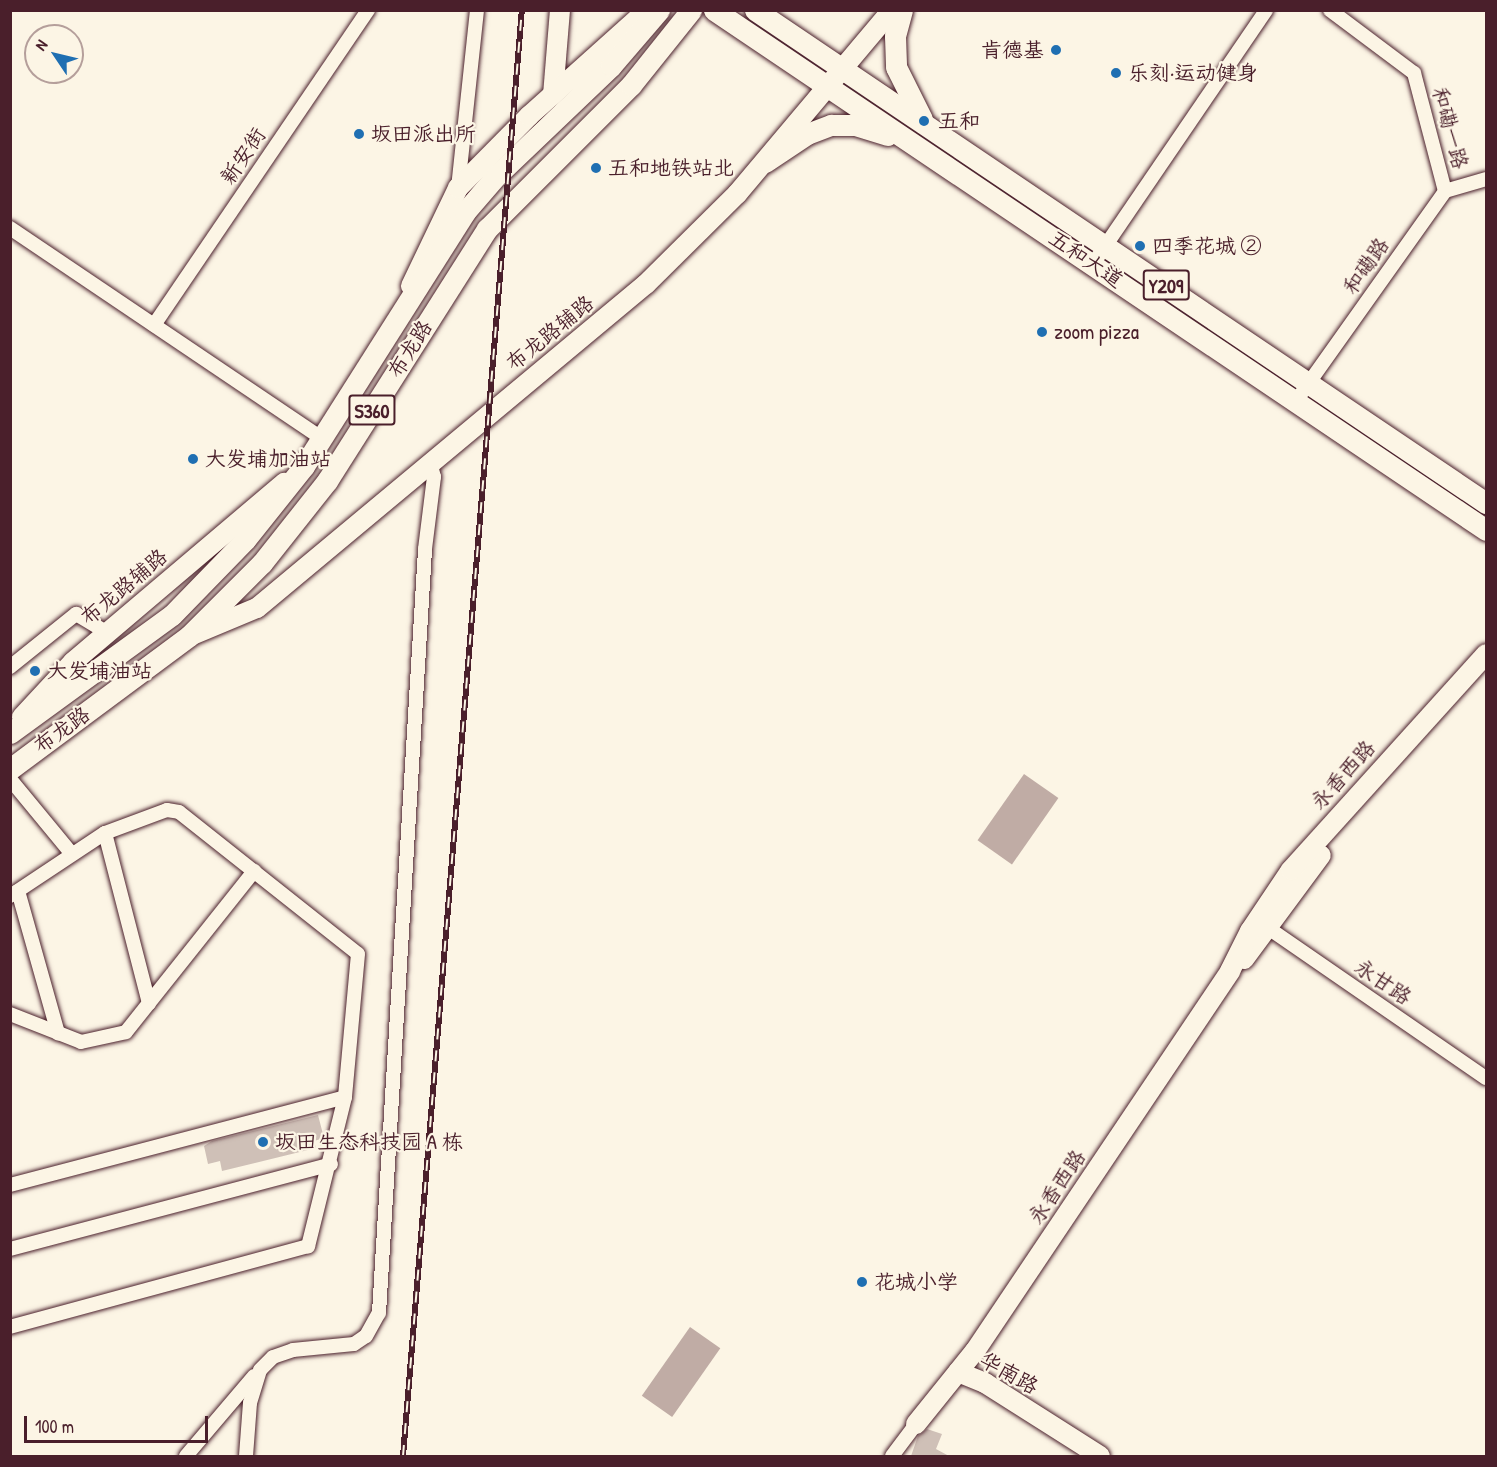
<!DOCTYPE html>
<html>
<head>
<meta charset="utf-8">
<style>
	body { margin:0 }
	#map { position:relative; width:1497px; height:1467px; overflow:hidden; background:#fcf5e5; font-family:"Patrick Hand","LXGW WenKai TC",sans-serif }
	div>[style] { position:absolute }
	.water>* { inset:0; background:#c0aca5; transform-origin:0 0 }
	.building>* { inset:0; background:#cfc0b7 }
	.roads { filter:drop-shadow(0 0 2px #4a1f2b) drop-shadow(0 0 2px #4a1f2b) }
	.street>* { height:14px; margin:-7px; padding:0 7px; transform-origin:7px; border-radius:7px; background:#fcf5e5 }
	.secondary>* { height:20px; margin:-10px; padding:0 10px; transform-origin:10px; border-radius:10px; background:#fcf5e5 }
	.primary>* { height:21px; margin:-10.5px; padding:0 10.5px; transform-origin:10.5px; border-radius:10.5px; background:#fcf5e5 }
	.rail>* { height:6px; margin-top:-3px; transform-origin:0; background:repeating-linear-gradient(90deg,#fcf5e5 0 11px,#4a1f2b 0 22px); box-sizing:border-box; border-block:2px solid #4a1f2b }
	.dots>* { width:16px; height:16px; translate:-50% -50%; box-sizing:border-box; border:3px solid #fcf5e5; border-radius:50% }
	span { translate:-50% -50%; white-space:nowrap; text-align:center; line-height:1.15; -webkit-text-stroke:4.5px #fcf5e5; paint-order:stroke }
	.shield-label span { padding:2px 4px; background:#fcf5e5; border:2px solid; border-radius:4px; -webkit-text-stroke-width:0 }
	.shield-label { font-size:20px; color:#4a1f2b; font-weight:700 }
	.poi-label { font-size:21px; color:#4a1f2b }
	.right { translate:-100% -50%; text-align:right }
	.left { translate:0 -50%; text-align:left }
	.street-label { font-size:21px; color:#4a1f2b }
	.frame { position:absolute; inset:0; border:12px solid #4a1f2b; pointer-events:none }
	.north { position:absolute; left:24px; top:24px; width:60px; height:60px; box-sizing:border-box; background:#fcf5e5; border:2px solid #b59f9b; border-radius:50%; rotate:305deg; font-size:16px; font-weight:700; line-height:24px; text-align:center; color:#4a1f2b }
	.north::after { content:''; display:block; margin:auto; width:21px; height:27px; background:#1f6fb2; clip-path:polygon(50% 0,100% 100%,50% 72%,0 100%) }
	.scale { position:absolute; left:24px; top:1416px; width:184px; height:27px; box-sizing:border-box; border:3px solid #4a1f2b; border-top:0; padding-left:8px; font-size:18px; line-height:21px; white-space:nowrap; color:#4a1f2b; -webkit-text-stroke:4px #fcf5e5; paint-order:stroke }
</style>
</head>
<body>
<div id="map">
	<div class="water">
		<div style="left:1024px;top:774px;width:42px;height:81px;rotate:35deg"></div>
		<div style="left:690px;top:1327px;width:37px;height:84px;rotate:35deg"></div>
	</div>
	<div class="building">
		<div style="clip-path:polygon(318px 1115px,324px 1138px,314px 1141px,316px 1148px,222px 1171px,220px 1161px,208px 1164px,204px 1146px,212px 1141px)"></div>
		<div style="clip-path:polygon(927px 1429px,942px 1434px,936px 1449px,949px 1456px,911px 1456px,918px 1436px)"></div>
	</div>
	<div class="roads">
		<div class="street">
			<div style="left:1330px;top:10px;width:105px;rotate:36.9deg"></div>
			<div style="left:1414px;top:73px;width:122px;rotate:75.3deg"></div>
			<div style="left:458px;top:188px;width:179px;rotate:-83.9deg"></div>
			<div style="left:10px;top:228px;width:375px;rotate:34deg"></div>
			<div style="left:1093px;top:264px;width:307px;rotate:-55.7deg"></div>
			<div style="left:154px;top:325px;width:381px;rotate:-55.8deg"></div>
			<div style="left:1296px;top:401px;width:257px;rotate:-54.6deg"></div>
			<div style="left:1445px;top:191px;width:43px;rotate:-16.3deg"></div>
			<div style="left:10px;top:667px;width:85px;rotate:-38.8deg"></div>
			<div style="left:76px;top:614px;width:37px;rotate:31deg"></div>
			<div style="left:10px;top:779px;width:96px;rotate:50.5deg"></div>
			<div style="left:105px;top:833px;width:176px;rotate:75.5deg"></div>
			<div style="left:18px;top:891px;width:148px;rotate:74.3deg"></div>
			<div style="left:10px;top:896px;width:114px;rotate:-33.6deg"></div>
			<div style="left:105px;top:833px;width:66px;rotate:-20.4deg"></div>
			<div style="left:167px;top:810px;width:12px;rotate:9deg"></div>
			<div style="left:179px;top:812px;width:228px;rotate:38.4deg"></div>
			<div style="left:358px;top:954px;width:144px;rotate:95.2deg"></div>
			<div style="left:345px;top:1097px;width:154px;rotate:103.9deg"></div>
			<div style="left:308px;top:1246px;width:309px;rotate:164.8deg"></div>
			<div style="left:1261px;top:923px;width:273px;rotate:34.6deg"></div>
			<div style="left:10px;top:1014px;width:76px;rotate:21.5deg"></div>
			<div style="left:81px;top:1042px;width:46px;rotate:-12.5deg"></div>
			<div style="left:126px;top:1032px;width:206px;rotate:-51.5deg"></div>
			<div style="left:10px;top:1185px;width:346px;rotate:-14.7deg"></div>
			<div style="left:10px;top:1249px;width:332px;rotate:-14.8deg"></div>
			<div style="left:186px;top:1456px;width:105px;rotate:-49.6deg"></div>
			<div style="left:246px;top:1456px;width:53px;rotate:-85.7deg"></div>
			<div style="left:250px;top:1403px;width:34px;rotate:-73deg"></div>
			<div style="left:260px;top:1370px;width:18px;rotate:-45deg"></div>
			<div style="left:273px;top:1357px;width:21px;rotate:-19deg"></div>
			<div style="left:293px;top:1350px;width:61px;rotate:-5.6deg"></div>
			<div style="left:354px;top:1344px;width:14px;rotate:-34deg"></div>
			<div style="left:366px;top:1336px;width:26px;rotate:-61deg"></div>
			<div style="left:379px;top:1313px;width:765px;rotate:-86.55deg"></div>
			<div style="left:425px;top:549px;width:73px;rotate:-82.9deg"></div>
			<div style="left:434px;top:477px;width:16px;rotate:-105deg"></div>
			<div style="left:892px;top:1456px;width:40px;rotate:-53deg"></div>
		</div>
		<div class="secondary">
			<div style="left:553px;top:95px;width:85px;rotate:-85.3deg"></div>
			<div style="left:411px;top:286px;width:109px;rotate:-64.4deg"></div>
			<div style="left:458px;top:188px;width:101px;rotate:-45.4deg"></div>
			<div style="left:529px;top:116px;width:159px;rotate:-41.9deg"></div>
			<div style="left:192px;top:635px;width:70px;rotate:-22.6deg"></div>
			<div style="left:257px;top:608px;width:506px;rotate:-39.79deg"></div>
			<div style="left:646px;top:284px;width:128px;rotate:-44.7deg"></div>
			<div style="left:737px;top:194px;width:241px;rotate:-49.9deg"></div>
			<div style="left:22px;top:717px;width:75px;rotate:-47.2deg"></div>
			<div style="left:73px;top:662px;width:277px;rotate:-40.3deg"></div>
			<div style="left:1244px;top:959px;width:129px;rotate:-53.5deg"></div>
			<div style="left:958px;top:1372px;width:29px;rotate:22deg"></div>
			<div style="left:985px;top:1383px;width:136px;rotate:32.4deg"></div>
			<div style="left:916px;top:1424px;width:94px;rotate:-51.1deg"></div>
			<div style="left:975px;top:1351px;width:458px;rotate:-56.1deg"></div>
			<div style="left:1230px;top:971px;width:45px;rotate:-63.4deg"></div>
			<div style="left:1250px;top:931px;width:73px;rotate:-56.1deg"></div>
			<div style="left:1291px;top:870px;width:291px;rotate:-47.9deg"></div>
		</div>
		<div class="primary">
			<div style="left:714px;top:10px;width:931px;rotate:33.96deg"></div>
			<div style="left:755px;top:10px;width:882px;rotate:34deg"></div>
			<div style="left:902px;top:10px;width:27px;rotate:105deg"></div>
			<div style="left:895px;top:36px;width:31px;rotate:88deg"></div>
			<div style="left:896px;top:67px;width:58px;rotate:63.4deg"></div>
			<div style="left:765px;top:162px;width:50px;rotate:-33.7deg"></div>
			<div style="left:807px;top:134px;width:26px;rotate:-21deg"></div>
			<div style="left:831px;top:125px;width:24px"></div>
			<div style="left:855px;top:125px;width:34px;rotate:17deg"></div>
			<div style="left:10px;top:733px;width:200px;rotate:-36.1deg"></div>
			<div style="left:172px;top:615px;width:105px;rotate:-45.8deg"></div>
			<div style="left:245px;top:540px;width:95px;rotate:-51.4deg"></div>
			<div style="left:304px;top:466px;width:301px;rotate:-57.6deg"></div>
			<div style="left:465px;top:212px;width:48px;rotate:-49.3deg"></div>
			<div style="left:496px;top:176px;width:159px;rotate:-43.7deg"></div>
			<div style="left:611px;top:66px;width:74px;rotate:-49.4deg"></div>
			<div style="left:10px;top:769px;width:223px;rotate:-36.6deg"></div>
			<div style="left:189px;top:636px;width:103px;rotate:-45deg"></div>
			<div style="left:262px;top:563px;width:105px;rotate:-51.6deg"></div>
			<div style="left:327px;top:481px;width:299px;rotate:-57.6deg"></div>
			<div style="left:487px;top:229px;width:204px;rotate:-45deg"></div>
			<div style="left:631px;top:85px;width:96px;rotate:-51.3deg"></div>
		</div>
	</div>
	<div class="rail">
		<div style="left:403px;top:1456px;width:1451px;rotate:-85.3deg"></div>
	</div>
	<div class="dots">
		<div style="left:1056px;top:50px;background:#1f6fb2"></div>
		<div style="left:1116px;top:73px;background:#1f6fb2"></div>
		<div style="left:924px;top:121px;background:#1f6fb2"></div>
		<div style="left:359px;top:134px;background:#1f6fb2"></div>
		<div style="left:596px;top:168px;background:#1f6fb2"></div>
		<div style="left:1140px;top:246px;background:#1f6fb2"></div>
		<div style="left:1042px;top:332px;background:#1f6fb2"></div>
		<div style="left:193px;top:459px;background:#1f6fb2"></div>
		<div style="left:35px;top:671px;background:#1f6fb2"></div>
		<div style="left:263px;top:1142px;background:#1f6fb2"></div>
		<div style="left:862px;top:1282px;background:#1f6fb2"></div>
	</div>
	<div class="shield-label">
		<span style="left:1166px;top:285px">Y209</span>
		<span style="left:372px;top:410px">S360</span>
	</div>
	<div class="poi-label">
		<span class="right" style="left:1044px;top:50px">肯德基</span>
		<span class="left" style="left:1128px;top:73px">乐刻·运动健身</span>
		<span class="left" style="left:938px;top:121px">五和</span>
		<span class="left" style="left:371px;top:134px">坂田派出所</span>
		<span class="left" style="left:608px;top:168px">五和地铁站北</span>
		<span class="left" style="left:1152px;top:246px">四季花城 ②</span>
		<span class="left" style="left:1054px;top:332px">zoom pizza</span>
		<span class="left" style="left:205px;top:459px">大发埔加油站</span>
		<span class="left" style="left:47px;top:671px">大发埔油站</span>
		<span class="left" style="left:275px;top:1142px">坂田生态科技园 A 栋</span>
		<span class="left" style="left:874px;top:1282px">花城小学</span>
	</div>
	<div class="street-label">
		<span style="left:1450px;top:128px;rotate:75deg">和磡一路</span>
		<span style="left:243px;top:156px;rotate:-56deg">新安街</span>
		<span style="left:1086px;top:259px;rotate:34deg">五和大道</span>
		<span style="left:1366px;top:266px;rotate:-55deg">和磡路</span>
		<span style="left:550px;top:333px;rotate:-39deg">布龙路辅路</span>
		<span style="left:410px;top:349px;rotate:-58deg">布龙路</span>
		<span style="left:124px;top:587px;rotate:-40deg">布龙路辅路</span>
		<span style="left:62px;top:730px;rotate:-36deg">布龙路</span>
		<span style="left:1343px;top:775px;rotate:-48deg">永香西路</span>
		<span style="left:1383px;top:982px;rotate:34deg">永甘路</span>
		<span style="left:1057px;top:1187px;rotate:-56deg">永香西路</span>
		<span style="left:1009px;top:1373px;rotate:29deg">华南路</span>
	</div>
	<div class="frame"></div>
	<div class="north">N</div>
	<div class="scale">100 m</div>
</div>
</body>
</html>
